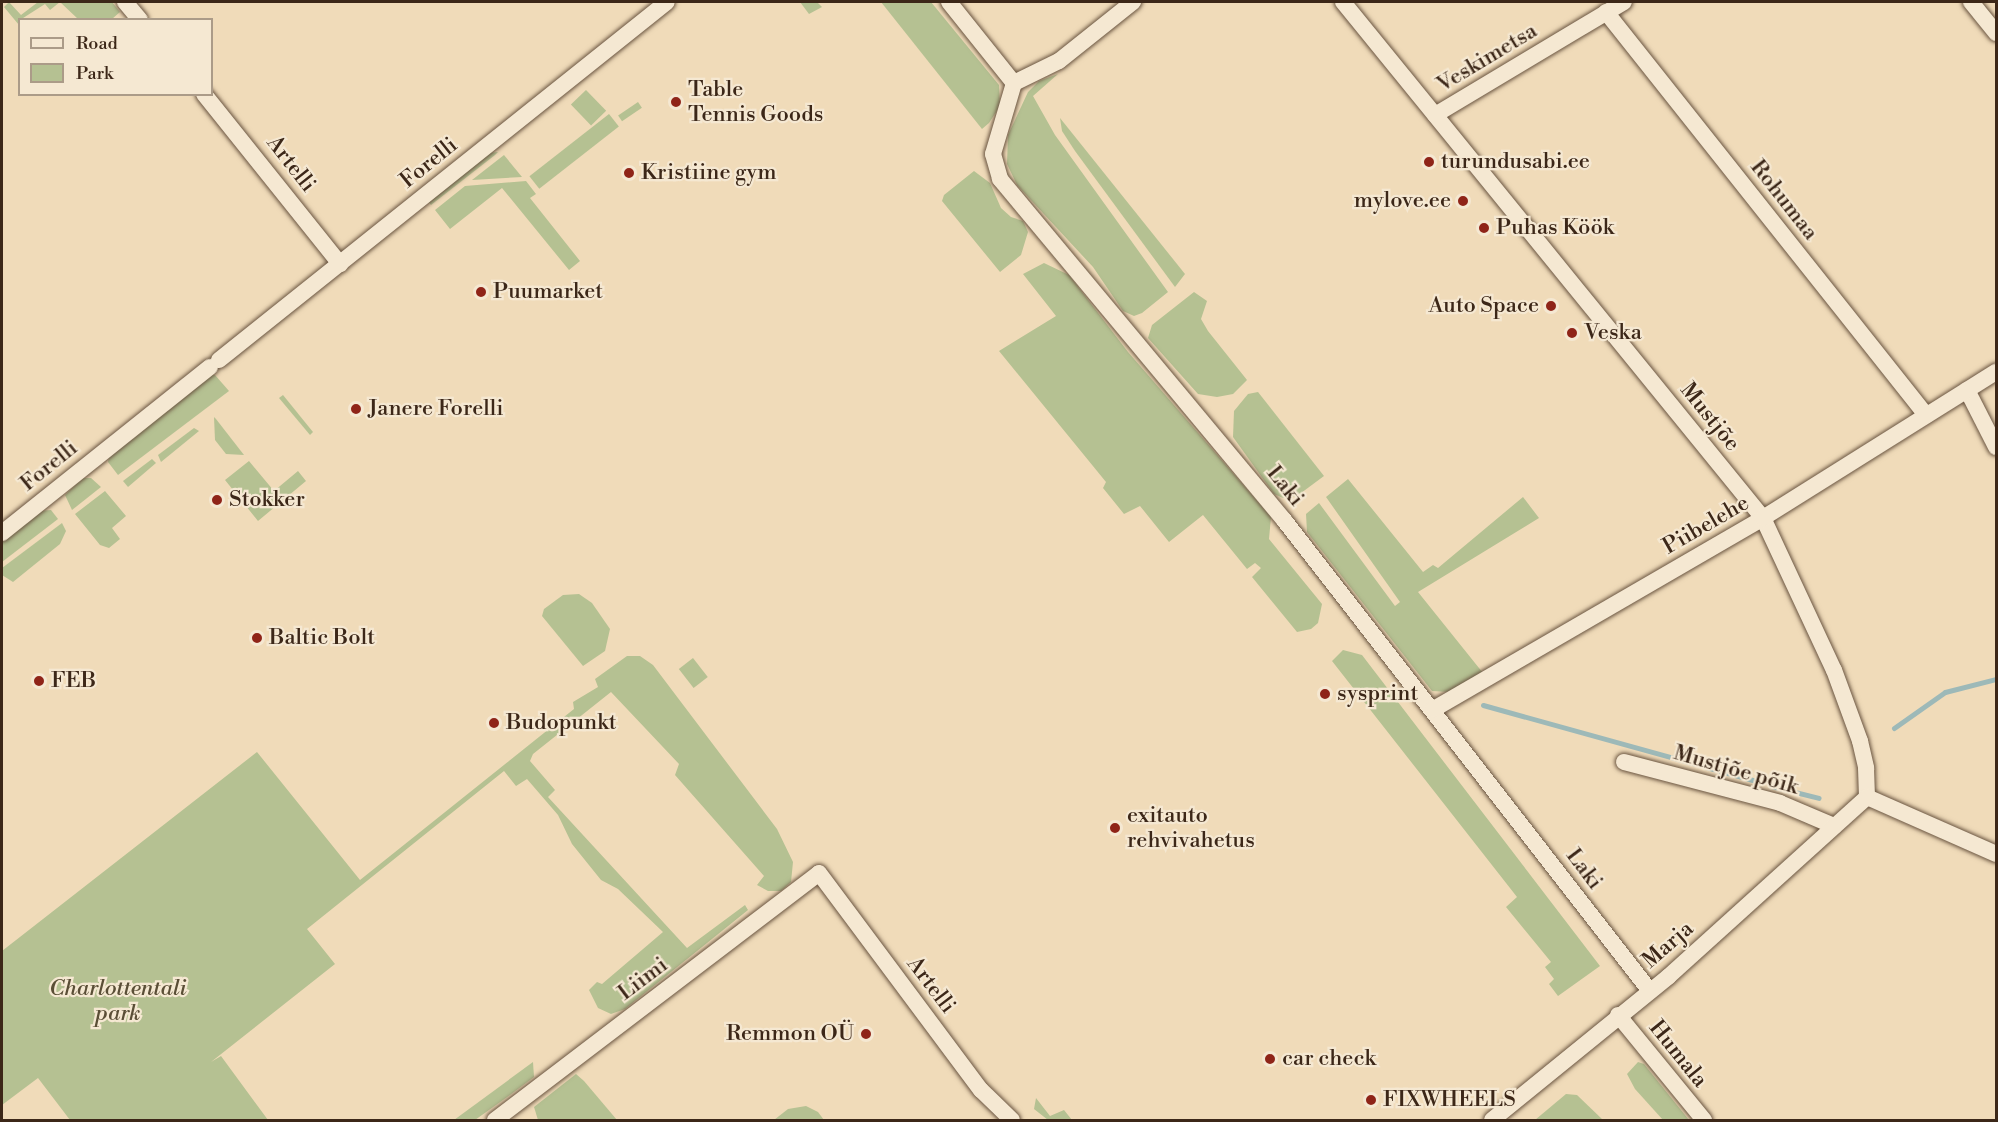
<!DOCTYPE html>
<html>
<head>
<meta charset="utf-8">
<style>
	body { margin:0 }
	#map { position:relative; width:1998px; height:1122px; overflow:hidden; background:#f0dbb9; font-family:"Libre Bodoni",serif }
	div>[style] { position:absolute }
	.green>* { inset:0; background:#b5c192; transform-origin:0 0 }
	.stream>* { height:5px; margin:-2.5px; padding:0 2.5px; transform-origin:2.5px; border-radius:2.5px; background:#9db9b8 }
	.roads { filter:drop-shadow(0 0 2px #695440) drop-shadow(0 0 2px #695440) }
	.minor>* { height:16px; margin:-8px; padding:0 8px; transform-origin:8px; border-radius:8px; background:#f5e8d2 }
	.dots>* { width:16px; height:16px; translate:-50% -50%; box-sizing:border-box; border:3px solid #f5e8d2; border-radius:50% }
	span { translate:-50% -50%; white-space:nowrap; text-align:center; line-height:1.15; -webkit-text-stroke:4.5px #f5e8d2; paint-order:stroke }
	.street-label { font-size:22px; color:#3c2718 }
	.poi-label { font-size:22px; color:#3c2718 }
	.left { translate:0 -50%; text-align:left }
	.right { translate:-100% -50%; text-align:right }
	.park-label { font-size:22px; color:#5a4e36; font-style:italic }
	.frame { position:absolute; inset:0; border:3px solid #3c2718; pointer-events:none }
	.legend { position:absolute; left:18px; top:18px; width:195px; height:78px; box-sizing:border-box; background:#f5e8d2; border:2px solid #ab9b88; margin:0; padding:8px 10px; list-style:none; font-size:18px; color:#3c2718 }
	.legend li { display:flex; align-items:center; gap:12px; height:30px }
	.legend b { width:30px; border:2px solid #ab9b88 }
</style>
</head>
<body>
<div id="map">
	<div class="green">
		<div style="clip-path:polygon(9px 2px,21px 15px,38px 2px,112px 2px,120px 12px,112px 19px,78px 19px,60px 2px,50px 10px,45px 4px,20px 20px,19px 25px,4px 7px)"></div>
		<div style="clip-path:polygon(800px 2px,817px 2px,822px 7px,809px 14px)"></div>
		<div style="clip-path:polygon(881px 2px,931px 2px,999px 85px,1000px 106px,989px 123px,982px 129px)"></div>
		<div style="clip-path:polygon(1058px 74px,1033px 96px,1055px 135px,1168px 292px,1142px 313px,1134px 316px,1123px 311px,1093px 267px,1017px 185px,1007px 164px,1008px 135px,1028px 92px,1039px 81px)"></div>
		<div style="left:586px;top:90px;width:29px;height:21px;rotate:46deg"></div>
		<div style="left:638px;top:102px;width:7px;height:24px;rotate:56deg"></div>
		<div style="left:609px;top:114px;width:16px;height:101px;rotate:52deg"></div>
		<div style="clip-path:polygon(1060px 118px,1185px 274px,1175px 287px,1075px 151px,1062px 131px)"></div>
		<div style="clip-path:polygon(498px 152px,495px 155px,431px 205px,428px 201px,489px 153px)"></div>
		<div style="clip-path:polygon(504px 155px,522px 177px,472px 180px)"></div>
		<div style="clip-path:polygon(974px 171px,990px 183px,1001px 208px,1011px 217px,1023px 221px,1028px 232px,1021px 255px,1000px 272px,942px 201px,944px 195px)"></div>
		<div style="clip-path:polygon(526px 181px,536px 194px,530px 198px,580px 261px,569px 270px,502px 188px,450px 229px,435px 210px,465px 186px)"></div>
		<div style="clip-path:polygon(1044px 263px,1069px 275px,1128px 352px,1271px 517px,1269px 539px,1322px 604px,1318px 623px,1311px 629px,1297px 632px,1252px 577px,1261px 568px,1255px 563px,1247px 569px,1203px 515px,1169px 542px,1140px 506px,1124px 514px,1103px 488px,1106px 482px,999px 351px,1056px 316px,1023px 274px)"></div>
		<div style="clip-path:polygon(1194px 292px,1207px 301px,1201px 319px,1208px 331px,1247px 380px,1233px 394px,1217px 397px,1198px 394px,1148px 338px,1152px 325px)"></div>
		<div style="clip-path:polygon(209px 375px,215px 375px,229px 391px,118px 475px,108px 462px,109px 457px)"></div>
		<div style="clip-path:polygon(1258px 392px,1324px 476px,1297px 496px,1283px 498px,1274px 494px,1233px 437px,1234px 411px,1248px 394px)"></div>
		<div style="clip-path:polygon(283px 395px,313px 432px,310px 435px,279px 398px)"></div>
		<div style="clip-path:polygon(214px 417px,216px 419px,244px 455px,226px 454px,215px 440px)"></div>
		<div style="clip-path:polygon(194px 428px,199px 431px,161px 462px,158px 455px)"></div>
		<div style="clip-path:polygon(152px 459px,156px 463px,128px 487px,123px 481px)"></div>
		<div style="clip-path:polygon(249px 461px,274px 491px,298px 471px,306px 481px,258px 521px,225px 480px)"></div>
		<div style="clip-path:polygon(83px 478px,91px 478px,101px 487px,72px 510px,65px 495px)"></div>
		<div style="clip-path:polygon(1348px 479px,1423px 572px,1433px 565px,1438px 568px,1523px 497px,1539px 518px,1418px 592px,1483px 673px,1450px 692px,1432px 691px,1307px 532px,1306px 514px,1319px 503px,1395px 606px,1400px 602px,1326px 497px)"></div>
		<div style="clip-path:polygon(105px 491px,126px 516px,112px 528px,120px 539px,109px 548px,100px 545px,75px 514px)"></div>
		<div style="clip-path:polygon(51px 510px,58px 519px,2px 562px,2px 541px,39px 511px)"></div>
		<div style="clip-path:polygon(62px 523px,66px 531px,60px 544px,13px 582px,2px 575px,2px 568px)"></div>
		<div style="clip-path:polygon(579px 594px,592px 603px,610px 629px,605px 651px,583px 666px,542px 616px,544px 609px,563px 595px)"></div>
		<div style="clip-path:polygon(1343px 650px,1362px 655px,1600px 966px,1558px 996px,1549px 984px,1554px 979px,1545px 967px,1551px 962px,1506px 907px,1517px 897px,1332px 661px)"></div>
		<div style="clip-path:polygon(627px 656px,640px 656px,653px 665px,777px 829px,793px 862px,791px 882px,781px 891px,768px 891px,757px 885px,764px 876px,675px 775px,679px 764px,611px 692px,533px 754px,530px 761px,555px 790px,548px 797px,687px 948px,745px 905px,748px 910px,625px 1009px,611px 1014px,598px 1008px,589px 990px,597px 982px,602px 984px,663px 932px,618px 889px,601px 880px,572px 844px,558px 815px,527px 779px,516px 786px,504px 771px,307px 929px,335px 964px,211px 1062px,221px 1056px,268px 1120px,70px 1120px,38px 1078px,2px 1105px,2px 951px,257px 752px,360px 880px,574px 709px,573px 702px,598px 687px,595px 679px)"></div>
		<div style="left:693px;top:658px;width:24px;height:18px;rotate:52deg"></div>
		<div style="clip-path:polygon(533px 1062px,534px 1077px,510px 1095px,475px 1120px,454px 1120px)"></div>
		<div style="clip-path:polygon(1638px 1062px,1644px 1064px,1689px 1120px,1663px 1120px,1635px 1089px,1627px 1074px)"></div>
		<div style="clip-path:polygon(576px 1074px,584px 1081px,617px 1120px,538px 1120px,534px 1107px)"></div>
		<div style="clip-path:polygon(1566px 1094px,1577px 1095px,1603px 1120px,1535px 1120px)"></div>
		<div style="clip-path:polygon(1036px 1098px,1050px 1116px,1064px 1110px,1072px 1120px,1048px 1120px,1034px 1109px)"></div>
		<div style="clip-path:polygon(806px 1106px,818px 1112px,824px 1120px,774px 1120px,788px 1109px)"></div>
	</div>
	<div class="stream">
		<div style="left:1483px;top:705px;width:221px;rotate:15.5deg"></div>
		<div style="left:1894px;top:728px;width:62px;rotate:-35.2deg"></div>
		<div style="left:1945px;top:692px;width:53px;rotate:-14.3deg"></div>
		<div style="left:1706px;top:767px;width:52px;rotate:15.6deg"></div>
		<div style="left:1771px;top:786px;width:49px;rotate:14deg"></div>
	</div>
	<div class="roads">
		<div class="minor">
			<div style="left:125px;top:2px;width:23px;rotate:50deg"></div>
			<div style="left:949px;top:2px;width:104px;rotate:51.3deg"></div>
			<div style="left:1014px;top:83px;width:74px;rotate:106.5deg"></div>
			<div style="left:993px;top:154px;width:26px;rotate:74deg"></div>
			<div style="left:1000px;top:179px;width:444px;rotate:50.2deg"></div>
			<div style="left:1284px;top:520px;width:596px;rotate:52.15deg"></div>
			<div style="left:1343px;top:2px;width:665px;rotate:50.86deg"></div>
			<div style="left:1763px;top:518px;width:168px;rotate:65deg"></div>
			<div style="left:1834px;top:670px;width:76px;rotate:69.9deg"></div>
			<div style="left:1860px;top:741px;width:28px;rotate:77deg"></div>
			<div style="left:1866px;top:768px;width:29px;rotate:88deg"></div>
			<div style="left:1971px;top:2px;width:40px;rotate:51deg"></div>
			<div style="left:1606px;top:12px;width:515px;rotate:51.55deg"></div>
			<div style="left:1014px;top:83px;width:50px;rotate:-26.1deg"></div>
			<div style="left:1059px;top:61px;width:95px;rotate:-38.6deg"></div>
			<div style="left:204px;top:94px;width:218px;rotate:51.3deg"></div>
			<div style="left:1435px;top:115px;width:220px;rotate:-30.9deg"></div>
			<div style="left:219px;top:360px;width:573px;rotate:-38.63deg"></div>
			<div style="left:1967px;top:390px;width:64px;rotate:63deg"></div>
			<div style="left:2px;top:533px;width:266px;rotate:-38.6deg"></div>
			<div style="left:1434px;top:709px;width:380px;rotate:-30.1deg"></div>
			<div style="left:1763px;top:518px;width:275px;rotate:-32.1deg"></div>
			<div style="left:1624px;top:762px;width:161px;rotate:14.7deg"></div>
			<div style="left:1780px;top:803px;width:59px;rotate:23.1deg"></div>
			<div style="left:1867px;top:797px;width:141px;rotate:23.8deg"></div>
			<div style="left:1618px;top:1015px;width:136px;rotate:50.7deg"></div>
			<div style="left:495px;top:1120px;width:407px;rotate:-37.3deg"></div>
			<div style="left:819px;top:873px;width:271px;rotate:53.3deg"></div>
			<div style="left:981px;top:1090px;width:43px;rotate:44.1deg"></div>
			<div style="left:1492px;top:1120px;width:228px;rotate:-39.1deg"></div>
			<div style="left:1669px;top:976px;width:267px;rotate:-42.1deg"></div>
		</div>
	</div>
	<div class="dots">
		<div style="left:676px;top:102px;background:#8f2418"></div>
		<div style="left:1429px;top:162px;background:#8f2418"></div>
		<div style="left:629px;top:173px;background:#8f2418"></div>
		<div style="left:1463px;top:201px;background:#8f2418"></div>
		<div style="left:1484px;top:228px;background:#8f2418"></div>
		<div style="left:481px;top:292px;background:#8f2418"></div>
		<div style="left:1551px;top:306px;background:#8f2418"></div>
		<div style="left:1572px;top:333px;background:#8f2418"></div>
		<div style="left:356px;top:409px;background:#8f2418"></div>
		<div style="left:217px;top:500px;background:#8f2418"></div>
		<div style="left:257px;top:638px;background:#8f2418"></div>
		<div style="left:39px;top:681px;background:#8f2418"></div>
		<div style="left:1325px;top:694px;background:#8f2418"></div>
		<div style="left:494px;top:723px;background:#8f2418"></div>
		<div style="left:1115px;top:828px;background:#8f2418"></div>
		<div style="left:866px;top:1034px;background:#8f2418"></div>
		<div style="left:1270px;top:1059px;background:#8f2418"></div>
		<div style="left:1371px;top:1100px;background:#8f2418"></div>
	</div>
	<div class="street-label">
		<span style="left:1487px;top:58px;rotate:-31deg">Veskimetsa</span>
		<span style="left:429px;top:163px;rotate:-39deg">Forelli</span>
		<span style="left:291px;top:164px;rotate:52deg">Artelli</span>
		<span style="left:1784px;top:200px;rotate:52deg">Rohumaa</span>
		<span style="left:1710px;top:417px;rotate:51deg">Mustjõe</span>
		<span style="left:49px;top:466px;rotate:-39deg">Forelli</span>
		<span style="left:1285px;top:486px;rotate:51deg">Laki</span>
		<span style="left:1706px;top:525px;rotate:-30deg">Piibelehe</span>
		<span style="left:1736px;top:770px;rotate:16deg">Mustjõe põik</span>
		<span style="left:1584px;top:869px;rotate:53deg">Laki</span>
		<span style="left:1668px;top:945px;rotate:-41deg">Marja</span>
		<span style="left:643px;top:979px;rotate:-37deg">Liimi</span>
		<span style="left:931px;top:985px;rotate:53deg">Artelli</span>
		<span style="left:1678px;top:1054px;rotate:51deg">Humala</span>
	</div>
	<div class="poi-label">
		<span class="left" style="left:688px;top:102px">Table<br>Tennis Goods</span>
		<span class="left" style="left:1441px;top:162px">turundusabi.ee</span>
		<span class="left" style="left:641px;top:173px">Kristiine gym</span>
		<span class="right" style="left:1451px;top:201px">mylove.ee</span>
		<span class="left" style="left:1496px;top:228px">Puhas Köök</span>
		<span class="left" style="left:493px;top:292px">Puumarket</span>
		<span class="right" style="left:1539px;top:306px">Auto Space</span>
		<span class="left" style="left:1584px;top:333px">Veska</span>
		<span class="left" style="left:368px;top:409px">Janere Forelli</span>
		<span class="left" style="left:229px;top:500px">Stokker</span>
		<span class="left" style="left:269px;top:638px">Baltic Bolt</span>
		<span class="left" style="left:51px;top:681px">FEB</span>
		<span class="left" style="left:1337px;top:694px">sysprint</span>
		<span class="left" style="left:506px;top:723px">Budopunkt</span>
		<span class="left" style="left:1127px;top:828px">exitauto<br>rehvivahetus</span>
		<span class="right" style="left:854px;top:1034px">Remmon OÜ</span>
		<span class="left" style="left:1282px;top:1059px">car check</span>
		<span class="left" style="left:1383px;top:1100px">FIXWHEELS</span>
	</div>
	<div class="park-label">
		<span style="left:118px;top:1001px">Charlottentali<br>park</span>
	</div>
	<div class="frame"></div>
	<ul class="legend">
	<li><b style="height:8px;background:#f5e8d2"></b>Road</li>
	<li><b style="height:16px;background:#b5c192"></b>Park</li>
	</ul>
</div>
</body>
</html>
